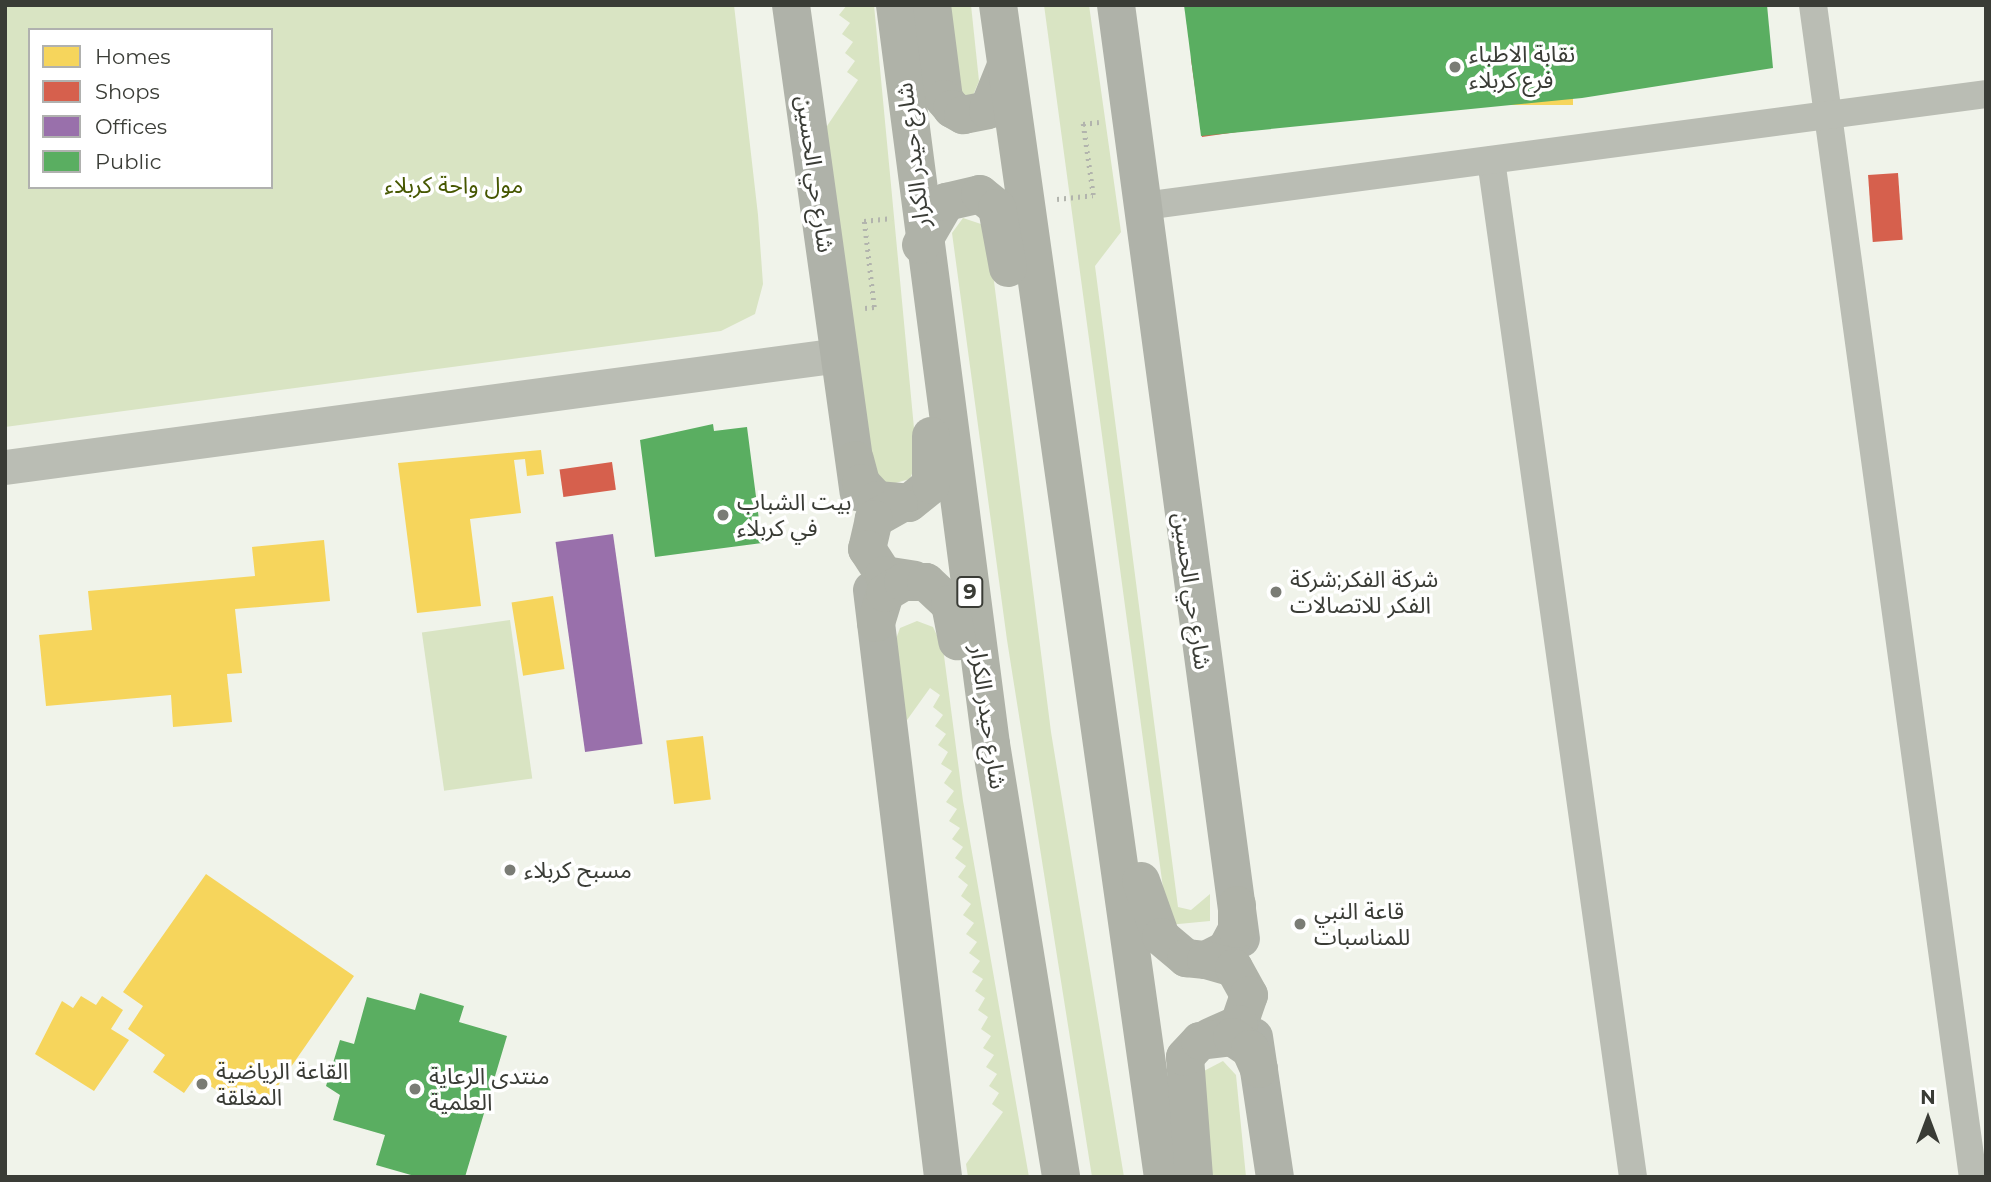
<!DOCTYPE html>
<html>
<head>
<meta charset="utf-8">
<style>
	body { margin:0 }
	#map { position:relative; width:1991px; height:1182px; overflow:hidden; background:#f0f3ea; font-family:Montserrat,"Noto Sans Arabic",sans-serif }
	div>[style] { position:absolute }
	.green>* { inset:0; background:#d9e4c3; transform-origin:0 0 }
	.homes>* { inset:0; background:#f6d55c; transform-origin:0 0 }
	.shops>* { inset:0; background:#d6604d; transform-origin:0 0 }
	.offices>* { inset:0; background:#9970ab; transform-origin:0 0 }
	.public>* { inset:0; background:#5aae61 }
	.path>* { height:4.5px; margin-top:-2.25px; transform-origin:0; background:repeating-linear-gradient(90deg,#b2b4ad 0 2px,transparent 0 7px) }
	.minor>* { height:28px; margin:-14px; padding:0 14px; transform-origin:14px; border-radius:14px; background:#babdb4 }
	.tertiary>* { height:35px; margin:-17.5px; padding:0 17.5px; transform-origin:17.5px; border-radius:17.5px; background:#babdb4 }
	.secondary>* { height:38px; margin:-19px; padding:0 19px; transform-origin:19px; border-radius:19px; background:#afb2a9 }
	.trunk>* { height:38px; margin:-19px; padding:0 19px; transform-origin:19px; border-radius:19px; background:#afb2a8 }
	.dots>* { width:19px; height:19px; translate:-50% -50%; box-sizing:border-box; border:4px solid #fff; border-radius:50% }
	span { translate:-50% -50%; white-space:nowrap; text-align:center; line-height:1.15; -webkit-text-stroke:7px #fff; paint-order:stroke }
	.shield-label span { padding:2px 5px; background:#fff; border:2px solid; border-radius:5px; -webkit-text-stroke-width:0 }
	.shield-label { font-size:21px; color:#3a3c36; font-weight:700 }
	.poi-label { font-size:23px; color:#3a3c36 }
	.left { translate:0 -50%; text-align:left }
	.street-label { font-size:23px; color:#3a3c36 }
	.park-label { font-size:23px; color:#465701 }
	.frame { position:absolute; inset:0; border:7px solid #3a3c36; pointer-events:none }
	.legend { position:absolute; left:28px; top:28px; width:245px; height:161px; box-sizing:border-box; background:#fff; border:2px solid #b0b1af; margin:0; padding:9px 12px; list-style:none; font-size:21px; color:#3a3c36 }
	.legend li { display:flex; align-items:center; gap:14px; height:35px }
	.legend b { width:35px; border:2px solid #b0b1af }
	.north { position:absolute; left:1893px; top:1084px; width:70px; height:70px; -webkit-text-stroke:5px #fff; paint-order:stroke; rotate:0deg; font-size:19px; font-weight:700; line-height:28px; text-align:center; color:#3a3c36 }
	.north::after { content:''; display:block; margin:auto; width:24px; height:32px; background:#3a3c36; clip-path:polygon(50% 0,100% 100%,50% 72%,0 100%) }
</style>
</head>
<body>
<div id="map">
	<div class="green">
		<div style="clip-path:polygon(evenodd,5px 5px,734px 5px,758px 215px,763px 284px,755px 314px,721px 331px,5px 427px,5px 5px,30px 30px,271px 30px,271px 187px,30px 187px,30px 30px)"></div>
		<div style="clip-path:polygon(847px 5px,874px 5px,917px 460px,910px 479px,888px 485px,873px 476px,825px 129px,858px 80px,847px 72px,855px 61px,845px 53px,853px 42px,842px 34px,850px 23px,839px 15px)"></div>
		<div style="clip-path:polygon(940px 5px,971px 5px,979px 81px,972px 98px,962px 99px)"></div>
		<div style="clip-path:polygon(1044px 5px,1089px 5px,1121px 232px,1095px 266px,1178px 907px,1191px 910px,1210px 894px,1210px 921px,1168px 925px)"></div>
		<div style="clip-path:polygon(963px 218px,987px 226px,1051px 732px,1124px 1177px,1092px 1177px,1007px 640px,952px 233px)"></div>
		<div style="left:510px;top:620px;width:160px;height:89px;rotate:82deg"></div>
		<div style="clip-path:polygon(917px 621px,933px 627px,943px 648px,963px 801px,1029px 1177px,968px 1177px,966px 1164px,1003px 1112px,992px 1104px,999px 1093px,989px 1086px,997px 1074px,986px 1067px,994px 1055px,983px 1048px,991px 1036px,981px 1029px,988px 1017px,978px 1010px,985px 998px,975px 991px,983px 979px,972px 972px,980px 961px,969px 953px,977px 942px,966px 934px,974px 923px,963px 915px,971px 904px,961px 896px,968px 885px,958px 877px,966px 866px,955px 858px,963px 847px,952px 839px,960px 828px,949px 821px,957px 809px,946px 802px,954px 791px,944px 783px,952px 771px,941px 764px,948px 752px,938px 745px,946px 734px,935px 726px,943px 715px,933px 707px,940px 695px,930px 688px,902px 727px,896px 639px,900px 628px)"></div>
		<div style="clip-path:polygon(1223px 1061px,1236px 1075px,1246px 1177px,1205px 1177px,1202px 1072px)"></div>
	</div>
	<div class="homes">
		<div style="left:1509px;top:5px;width:64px;height:100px"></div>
		<div style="left:1391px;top:30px;width:83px;height:85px;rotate:83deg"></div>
		<div style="clip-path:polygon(541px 450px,544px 474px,527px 476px,525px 459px,514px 460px,521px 513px,470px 519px,481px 606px,417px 613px,398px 463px)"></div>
		<div style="clip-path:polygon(324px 540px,330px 601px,235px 609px,242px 673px,227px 674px,232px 722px,173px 727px,171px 695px,46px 706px,39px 635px,92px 630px,88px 591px,255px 576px,252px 547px)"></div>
		<div style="left:553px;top:596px;width:74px;height:42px;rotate:81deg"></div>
		<div style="left:703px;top:736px;width:64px;height:37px;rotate:83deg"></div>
		<div style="clip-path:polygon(206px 874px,354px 976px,268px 1100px,247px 1086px,235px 1103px,196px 1076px,184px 1093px,153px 1072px,165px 1055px,128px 1029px,143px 1006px,123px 992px)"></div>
		<div style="clip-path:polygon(81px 996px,96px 1005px,102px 996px,123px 1010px,111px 1029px,129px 1040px,94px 1091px,35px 1054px,62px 1001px,73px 1008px)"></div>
	</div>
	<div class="shops">
		<div style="left:1274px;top:46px;width:80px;height:84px;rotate:82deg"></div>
		<div style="left:1898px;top:173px;width:67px;height:30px;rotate:86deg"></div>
		<div style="left:612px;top:462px;width:28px;height:53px;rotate:82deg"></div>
	</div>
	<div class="offices">
		<div style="left:613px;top:534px;width:212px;height:58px;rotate:82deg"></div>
	</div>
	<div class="public">
		<div style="clip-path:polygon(1184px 5px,1767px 5px,1773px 68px,1582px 98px,1201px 136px)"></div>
		<div style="clip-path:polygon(713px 424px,714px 431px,747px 427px,762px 543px,655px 557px,640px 440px)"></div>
		<div style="clip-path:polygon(420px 993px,464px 1006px,459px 1022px,507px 1036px,465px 1177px,418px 1177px,376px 1165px,385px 1135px,333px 1120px,340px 1095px,326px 1086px,340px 1040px,354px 1044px,367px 997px,415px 1010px)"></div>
	</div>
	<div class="path">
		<div style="left:1057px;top:199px;width:36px;rotate:-6deg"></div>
		<div style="left:1093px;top:195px;width:72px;rotate:-98deg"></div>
		<div style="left:1083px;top:124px;width:16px;rotate:-7deg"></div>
		<div style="left:865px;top:308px;width:9px;rotate:-6deg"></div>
		<div style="left:874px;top:307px;width:87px;rotate:-96.6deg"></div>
		<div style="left:864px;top:221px;width:28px;rotate:-6deg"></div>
	</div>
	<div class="minor">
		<div style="left:1813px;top:5px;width:1183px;rotate:82.23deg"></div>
		<div style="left:1491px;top:160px;width:1027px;rotate:82.05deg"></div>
		<div style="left:1144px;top:206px;width:849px;rotate:-7.58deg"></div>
	</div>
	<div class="tertiary">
		<div style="left:5px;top:467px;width:841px;rotate:-7.65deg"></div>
	</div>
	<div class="secondary">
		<div style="left:791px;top:5px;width:492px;rotate:82.1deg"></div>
		<div style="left:1116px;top:5px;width:942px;rotate:82.38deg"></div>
		<div style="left:872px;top:590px;width:591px;rotate:83.1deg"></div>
		<div style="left:1254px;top:1037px;width:142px;rotate:81.5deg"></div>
	</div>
	<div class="trunk">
		<div style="left:895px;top:5px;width:745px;rotate:82.6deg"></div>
		<div style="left:991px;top:744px;width:439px;rotate:80.8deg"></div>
		<div style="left:932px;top:5px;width:95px;rotate:82.7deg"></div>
		<div style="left:944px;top:99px;width:13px;rotate:51deg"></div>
		<div style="left:952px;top:109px;width:13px;rotate:29deg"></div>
		<div style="left:963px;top:115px;width:25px;rotate:-11deg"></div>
		<div style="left:988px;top:110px;width:45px;rotate:-68deg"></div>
		<div style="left:998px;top:5px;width:1184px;rotate:81.99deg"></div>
		<div style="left:921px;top:245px;width:50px;rotate:-59.8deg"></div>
		<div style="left:946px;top:202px;width:35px;rotate:-13deg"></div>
		<div style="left:980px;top:194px;width:22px;rotate:39deg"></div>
		<div style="left:997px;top:208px;width:61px;rotate:79.6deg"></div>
		<div style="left:855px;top:460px;width:24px;rotate:75deg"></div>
		<div style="left:861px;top:483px;width:23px;rotate:47deg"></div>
		<div style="left:877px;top:500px;width:32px;rotate:5deg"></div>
		<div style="left:909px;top:503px;width:28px;rotate:-39deg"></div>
		<div style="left:931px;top:485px;width:49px;rotate:-90deg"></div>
		<div style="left:899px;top:505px;width:29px;rotate:151deg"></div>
		<div style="left:874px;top:519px;width:31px;rotate:103deg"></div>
		<div style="left:867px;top:549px;width:31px;rotate:57deg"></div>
		<div style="left:884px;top:575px;width:31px;rotate:9deg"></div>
		<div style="left:876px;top:623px;width:31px;rotate:-73deg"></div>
		<div style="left:885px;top:593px;width:21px;rotate:-31deg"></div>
		<div style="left:903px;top:582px;width:23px"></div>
		<div style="left:926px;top:582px;width:33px;rotate:43deg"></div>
		<div style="left:950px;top:604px;width:38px;rotate:79deg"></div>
		<div style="left:1141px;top:881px;width:59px;rotate:70.3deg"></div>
		<div style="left:1161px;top:937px;width:33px;rotate:40deg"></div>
		<div style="left:1186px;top:958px;width:20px;rotate:6deg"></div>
		<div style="left:1206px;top:960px;width:22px;rotate:-27deg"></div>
		<div style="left:1226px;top:950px;width:24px;rotate:-62deg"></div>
		<div style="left:1237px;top:929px;width:24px;rotate:-90deg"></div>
		<div style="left:1206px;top:960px;width:29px;rotate:16deg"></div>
		<div style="left:1234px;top:968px;width:31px;rotate:61deg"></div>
		<div style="left:1249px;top:995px;width:31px;rotate:109deg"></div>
		<div style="left:1239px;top:1024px;width:32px;rotate:156deg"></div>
		<div style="left:1194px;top:1177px;width:120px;rotate:-94.3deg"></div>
		<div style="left:1185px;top:1057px;width:22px;rotate:-47deg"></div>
		<div style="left:1200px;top:1041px;width:32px;rotate:-7deg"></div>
		<div style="left:1232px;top:1037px;width:22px;rotate:34deg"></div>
		<div style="left:1250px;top:1049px;width:22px;rotate:66deg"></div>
	</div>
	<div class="dots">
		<div style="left:1455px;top:67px;background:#7a7c75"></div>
		<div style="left:723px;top:515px;background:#7a7c75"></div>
		<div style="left:1276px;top:592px;background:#7a7c75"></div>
		<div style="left:510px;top:870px;background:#7a7c75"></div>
		<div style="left:1300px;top:924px;background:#7a7c75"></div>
		<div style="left:202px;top:1084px;background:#7a7c75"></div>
		<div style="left:415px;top:1089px;background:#7a7c75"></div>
	</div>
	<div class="shield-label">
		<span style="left:970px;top:592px">9</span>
	</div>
	<div class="poi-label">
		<span class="left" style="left:1469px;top:67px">نقابة الاطباء<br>فرع كربلاء</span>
		<span class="left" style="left:737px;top:515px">بيت الشباب<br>في كربلاء</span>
		<span class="left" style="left:1290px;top:592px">شركة الفكر;شركة<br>الفكر للاتصالات</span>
		<span class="left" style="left:524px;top:870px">مسبح كربلاء</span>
		<span class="left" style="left:1314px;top:924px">قاعة النبي<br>للمناسبات</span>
		<span class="left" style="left:216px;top:1084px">القاعة الرياضية<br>المغلقة</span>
		<span class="left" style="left:429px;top:1089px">منتدى الرعاية<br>العلمية</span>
	</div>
	<div class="street-label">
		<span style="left:913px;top:155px;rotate:-97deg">شارع حيدر الكرار</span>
		<span style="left:815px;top:174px;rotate:82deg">شارع حي الحسين</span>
		<span style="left:1192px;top:591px;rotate:82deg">شارع حي الحسين</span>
		<span style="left:988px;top:717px;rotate:82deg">شارع حيدر الكرار</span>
	</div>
	<div class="park-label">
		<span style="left:454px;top:185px">مول واحة كربلاء</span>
	</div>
	<div class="frame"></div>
	<ul class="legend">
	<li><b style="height:19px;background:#f6d55c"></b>Homes</li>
	<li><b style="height:19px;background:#d6604d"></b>Shops</li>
	<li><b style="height:19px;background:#9970ab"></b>Offices</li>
	<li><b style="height:19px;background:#5aae61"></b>Public</li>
	</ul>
	<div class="north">N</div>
</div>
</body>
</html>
